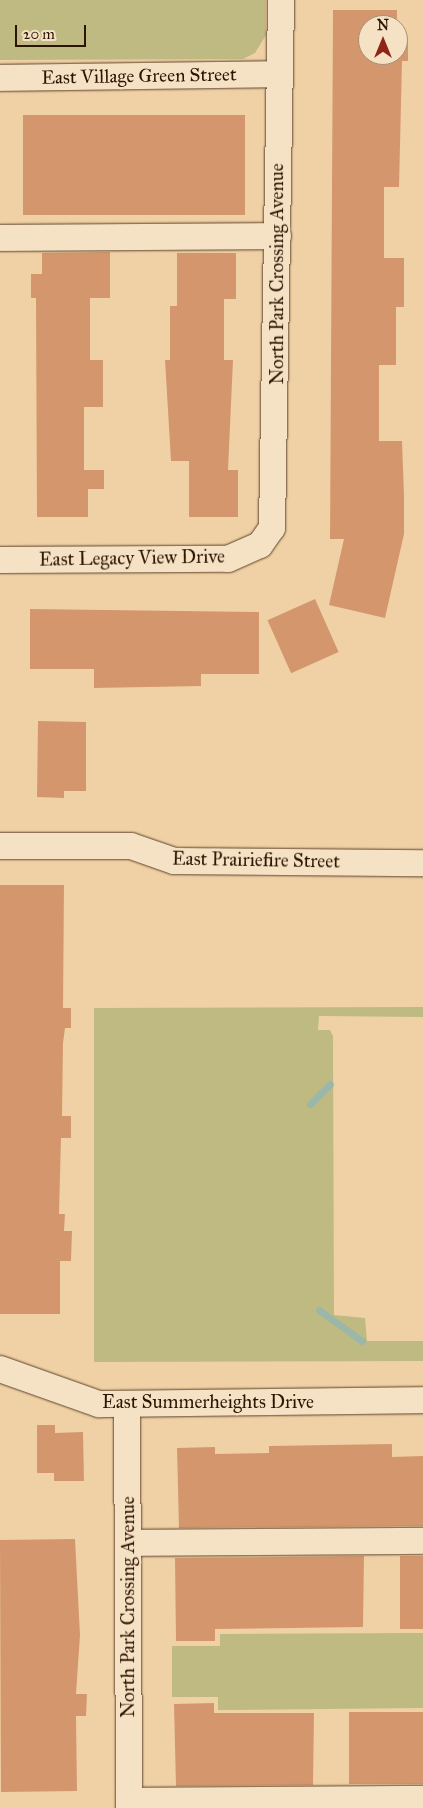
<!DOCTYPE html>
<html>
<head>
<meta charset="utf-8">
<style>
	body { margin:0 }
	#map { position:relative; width:423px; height:1808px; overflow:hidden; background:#f0d1a5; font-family:"IM FELL Great Primer",serif }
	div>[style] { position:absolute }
	.green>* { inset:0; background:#bfba82 }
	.stream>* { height:7px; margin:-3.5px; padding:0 3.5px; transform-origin:3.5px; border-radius:3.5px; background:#9ab7aa }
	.building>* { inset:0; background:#d4976d; transform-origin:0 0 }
	.roads { filter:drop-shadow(0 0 1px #5d432b) drop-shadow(0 0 1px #5d432b) }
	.minor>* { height:26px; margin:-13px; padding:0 13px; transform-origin:13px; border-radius:13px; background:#f5e1c4 }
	span { translate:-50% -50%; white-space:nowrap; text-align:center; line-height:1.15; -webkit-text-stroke:4.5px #f5e1c4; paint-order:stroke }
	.street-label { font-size:19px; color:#2c1402 }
	.north { position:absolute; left:358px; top:15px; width:50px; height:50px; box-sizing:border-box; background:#f5e1c4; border:1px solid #a58f76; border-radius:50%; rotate:0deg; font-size:14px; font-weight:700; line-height:20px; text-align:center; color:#2c1402 }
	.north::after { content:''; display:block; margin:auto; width:18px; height:22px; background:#8f2418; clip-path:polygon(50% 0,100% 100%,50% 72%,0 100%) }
	.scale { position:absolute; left:15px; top:25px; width:71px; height:22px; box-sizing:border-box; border:2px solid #2c1402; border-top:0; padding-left:6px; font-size:15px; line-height:18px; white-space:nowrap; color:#2c1402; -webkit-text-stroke:4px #f5e1c4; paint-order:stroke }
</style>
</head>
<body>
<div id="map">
	<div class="green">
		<div style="clip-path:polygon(0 0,266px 0,266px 35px,255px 53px,243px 59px,0 60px)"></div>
		<div style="clip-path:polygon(423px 1007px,423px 1017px,319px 1016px,318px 1030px,330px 1030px,333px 1036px,334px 1315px,365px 1318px,367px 1341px,423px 1341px,423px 1361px,94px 1362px,94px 1008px)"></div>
		<div style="clip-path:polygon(423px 1633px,423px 1708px,218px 1710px,218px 1697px,172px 1697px,172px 1646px,220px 1646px,220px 1634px)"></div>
	</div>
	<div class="stream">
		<div style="left:310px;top:1104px;width:28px;rotate:-45deg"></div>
		<div style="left:319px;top:1310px;width:53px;rotate:35.8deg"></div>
	</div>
	<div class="building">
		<div style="clip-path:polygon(333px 10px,397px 10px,397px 25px,368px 25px,368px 55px,398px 55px,398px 41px,408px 41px,408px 61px,402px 61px,399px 187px,384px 187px,384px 258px,404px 258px,404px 307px,396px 307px,396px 365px,379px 365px,379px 441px,402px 441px,404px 495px,404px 534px,385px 618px,329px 605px,344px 539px,330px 539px)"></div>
		<div style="left:23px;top:115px;width:222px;height:100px"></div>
		<div style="clip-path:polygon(110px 252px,110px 298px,90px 298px,90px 360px,103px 360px,103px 407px,84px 407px,84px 470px,104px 470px,104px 489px,88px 489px,88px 517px,37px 517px,36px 298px,31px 298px,31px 274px,42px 274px,42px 253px)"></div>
		<div style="clip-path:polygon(177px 253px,236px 253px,236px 299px,224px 299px,224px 360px,233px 360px,228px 470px,238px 470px,238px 517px,189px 517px,189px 461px,171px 461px,165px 360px,170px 360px,170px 306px,177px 306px)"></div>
		<div style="left:315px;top:599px;width:58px;height:52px;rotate:66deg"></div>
		<div style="clip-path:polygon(30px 609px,259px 612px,259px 674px,201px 674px,201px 686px,94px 688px,94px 669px,30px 669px)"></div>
		<div style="clip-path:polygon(38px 721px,86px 722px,86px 791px,64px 791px,64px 798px,37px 797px)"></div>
		<div style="clip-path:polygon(0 885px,64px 885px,63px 1008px,71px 1008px,71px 1028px,65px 1028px,63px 1043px,62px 1116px,71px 1116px,71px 1138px,61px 1138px,59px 1214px,65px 1214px,64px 1231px,72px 1231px,71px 1261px,60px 1261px,60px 1314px,0 1314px)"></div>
		<div style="clip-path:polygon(37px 1425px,55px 1425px,55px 1433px,83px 1432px,84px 1481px,54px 1481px,54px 1473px,37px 1473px)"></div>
		<div style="clip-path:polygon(392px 1444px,392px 1457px,423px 1456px,423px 1526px,179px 1528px,177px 1448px,215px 1447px,215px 1454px,269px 1453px,269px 1446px)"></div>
		<div style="clip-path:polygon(75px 1539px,80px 1635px,76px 1694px,87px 1694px,86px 1716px,76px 1716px,77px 1791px,1px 1792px,0 1540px)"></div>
		<div style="clip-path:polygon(364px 1556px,363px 1627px,215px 1629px,215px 1641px,176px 1641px,175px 1558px)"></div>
		<div style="left:400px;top:1556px;width:23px;height:73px"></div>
		<div style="clip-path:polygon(214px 1703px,214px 1713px,314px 1713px,313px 1785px,176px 1786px,174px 1704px)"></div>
		<div style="left:423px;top:1712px;width:72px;height:74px;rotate:90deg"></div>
	</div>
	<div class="roads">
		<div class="minor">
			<div style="left:0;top:78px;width:278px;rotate:-0.8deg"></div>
			<div style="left:0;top:238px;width:278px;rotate:-0.4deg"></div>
			<div style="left:0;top:560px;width:228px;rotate:-0.3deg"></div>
			<div style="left:228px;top:559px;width:35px;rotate:-24deg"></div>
			<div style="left:260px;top:545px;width:21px;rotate:-55deg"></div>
			<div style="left:272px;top:528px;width:528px;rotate:-89.02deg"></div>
			<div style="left:0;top:846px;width:131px"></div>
			<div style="left:131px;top:846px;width:46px;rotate:19.2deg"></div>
			<div style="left:174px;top:861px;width:249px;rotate:0.5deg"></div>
			<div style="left:0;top:1369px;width:105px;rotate:19.5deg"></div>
			<div style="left:99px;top:1404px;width:324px;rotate:-0.7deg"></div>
			<div style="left:127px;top:1406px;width:402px;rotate:89.7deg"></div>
			<div style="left:128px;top:1543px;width:295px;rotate:-0.4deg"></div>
			<div style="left:129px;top:1801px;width:294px;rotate:-0.4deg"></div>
		</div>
	</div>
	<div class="street-label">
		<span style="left:139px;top:76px;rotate:-1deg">East Village Green Street</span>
		<span style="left:277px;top:274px;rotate:-90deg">North Park Crossing Avenue</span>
		<span style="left:132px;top:558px;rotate:-1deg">East Legacy View Drive</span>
		<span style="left:256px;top:860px;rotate:1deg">East Prairiefire Street</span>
		<span style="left:208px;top:1402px">East Summerheights Drive</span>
		<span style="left:128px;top:1607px;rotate:-90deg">North Park Crossing Avenue</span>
	</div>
	<div class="north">N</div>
	<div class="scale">20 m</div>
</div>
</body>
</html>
